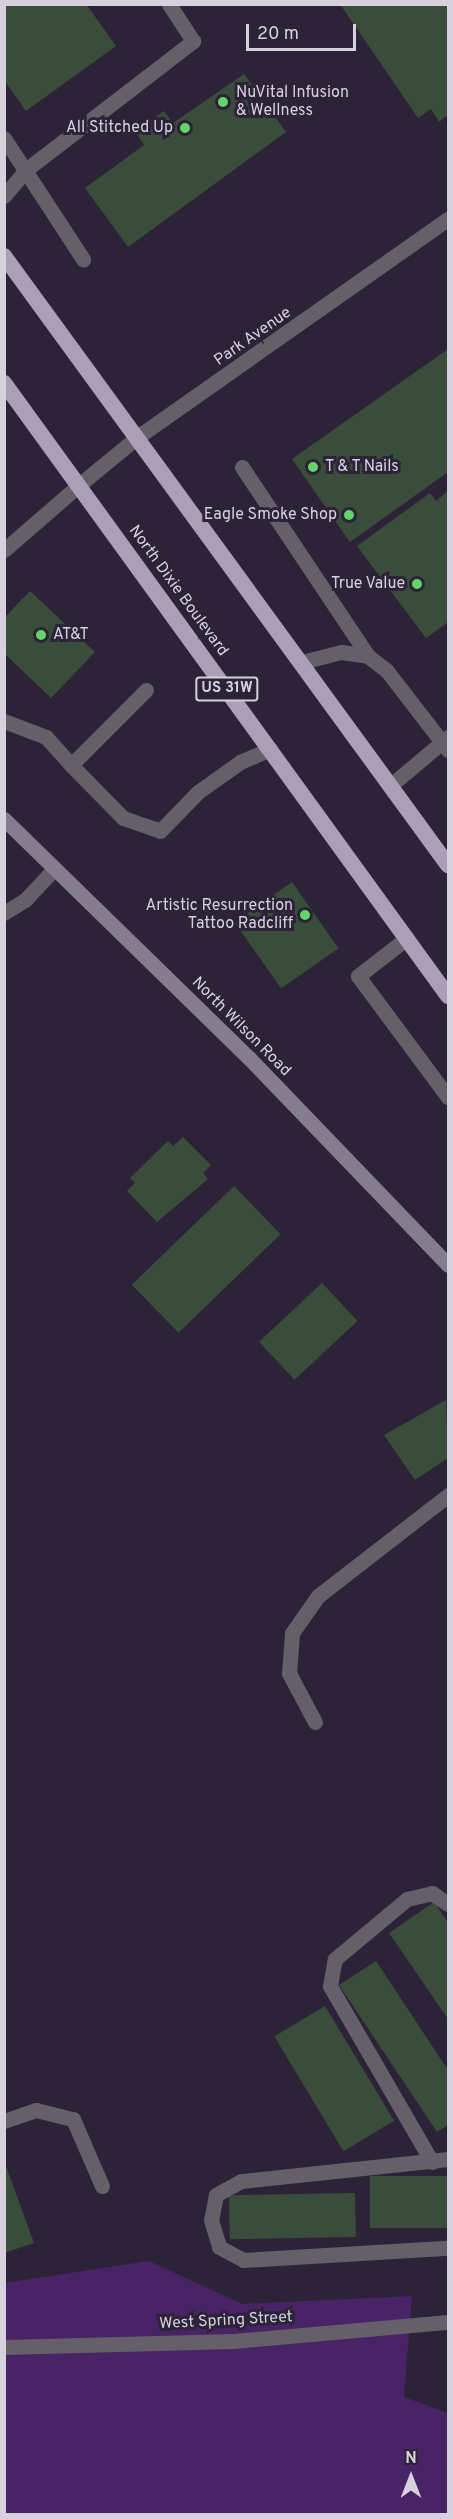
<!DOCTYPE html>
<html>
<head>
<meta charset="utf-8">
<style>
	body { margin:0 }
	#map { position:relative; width:453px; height:2519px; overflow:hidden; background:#2d2338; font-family:Overpass,sans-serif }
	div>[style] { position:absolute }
	.green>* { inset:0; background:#482467 }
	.building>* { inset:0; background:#3a4d3a; transform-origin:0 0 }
	.service>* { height:15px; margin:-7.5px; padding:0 7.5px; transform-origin:7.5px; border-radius:7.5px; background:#645f69 }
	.minor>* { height:15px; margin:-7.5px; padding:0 7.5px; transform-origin:7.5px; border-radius:7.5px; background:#645f69 }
	.secondary>* { height:15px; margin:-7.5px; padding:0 7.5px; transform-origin:7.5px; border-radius:7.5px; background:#857d8e }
	.trunk>* { height:16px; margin:-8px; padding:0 8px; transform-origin:8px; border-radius:8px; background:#aa9fb6 }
	.dots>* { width:16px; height:16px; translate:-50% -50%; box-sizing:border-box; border:3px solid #2d2338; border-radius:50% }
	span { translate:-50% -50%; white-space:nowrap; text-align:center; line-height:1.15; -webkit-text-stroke:6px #2d2338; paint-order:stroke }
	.shield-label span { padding:2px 4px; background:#2d2338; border:2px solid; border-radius:4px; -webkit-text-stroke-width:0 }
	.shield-label { font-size:15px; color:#d7d1de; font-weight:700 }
	.poi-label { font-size:16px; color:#d7d1de }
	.left { translate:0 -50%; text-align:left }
	.right { translate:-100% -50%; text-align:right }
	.street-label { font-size:16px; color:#d7d1de }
	.frame { position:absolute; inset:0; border:6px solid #d7d1de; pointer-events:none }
	.north { position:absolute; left:381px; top:2447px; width:60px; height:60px; -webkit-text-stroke:4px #2d2338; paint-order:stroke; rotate:0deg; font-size:16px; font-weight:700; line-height:24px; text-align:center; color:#d7d1de }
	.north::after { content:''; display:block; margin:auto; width:21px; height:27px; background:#d7d1de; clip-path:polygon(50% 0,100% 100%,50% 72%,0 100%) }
	.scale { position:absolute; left:246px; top:24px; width:110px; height:27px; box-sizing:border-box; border:3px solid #d7d1de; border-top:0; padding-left:8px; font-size:18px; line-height:21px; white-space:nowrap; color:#d7d1de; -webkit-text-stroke:4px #2d2338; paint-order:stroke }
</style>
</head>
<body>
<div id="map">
	<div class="green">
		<div style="clip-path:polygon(149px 2261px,242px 2304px,412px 2296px,404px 2397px,448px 2413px,448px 2514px,5px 2514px,4px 2283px)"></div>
	</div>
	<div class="building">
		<div style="clip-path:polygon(4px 4px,86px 4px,116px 46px,26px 111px,4px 80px)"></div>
		<div style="clip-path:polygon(340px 4px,448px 4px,448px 115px,439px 122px,431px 109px,418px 118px)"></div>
		<div style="clip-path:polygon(244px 74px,286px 132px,128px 247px,85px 188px,144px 145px,135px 131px,164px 111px,173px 123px)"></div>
		<div style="clip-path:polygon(448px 349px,448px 472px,350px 542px,292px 459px)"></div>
		<div style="clip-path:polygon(448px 491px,448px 622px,426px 638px,357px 546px,430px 493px,436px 501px)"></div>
		<div style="clip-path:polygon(30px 591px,95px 652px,51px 698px,4px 653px,4px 618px)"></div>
		<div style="left:292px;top:882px;width:81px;height:70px;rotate:55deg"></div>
		<div style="clip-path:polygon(183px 1137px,211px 1165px,203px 1173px,208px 1179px,157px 1222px,127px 1191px,135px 1183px,130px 1178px,168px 1141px,173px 1146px)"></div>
		<div style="left:234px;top:1186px;width:67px;height:142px;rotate:46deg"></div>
		<div style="left:322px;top:1283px;width:52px;height:86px;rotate:47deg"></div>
		<div style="clip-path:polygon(446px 1400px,448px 1458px,415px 1480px,384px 1435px)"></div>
		<div style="clip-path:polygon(434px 1902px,448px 1923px,448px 2019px,389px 1933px)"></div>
		<div style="clip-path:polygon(376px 1961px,448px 2070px,448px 2125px,437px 2132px,339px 1985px)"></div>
		<div style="left:325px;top:2006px;width:134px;height:59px;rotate:59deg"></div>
		<div style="clip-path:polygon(4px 2161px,34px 2243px,4px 2253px)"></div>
		<div style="left:448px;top:2176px;width:52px;height:78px;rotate:90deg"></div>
		<div style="left:355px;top:2193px;width:44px;height:126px;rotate:89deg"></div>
	</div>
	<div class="service">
		<div style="left:4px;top:138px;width:145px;rotate:56.9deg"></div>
		<div style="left:4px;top:196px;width:35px;rotate:-50deg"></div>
		<div style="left:27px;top:169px;width:210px;rotate:-37.6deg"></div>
		<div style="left:193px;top:41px;width:44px;rotate:-123deg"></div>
		<div style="left:242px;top:467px;width:227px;rotate:56.3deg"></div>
		<div style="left:4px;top:550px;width:99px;rotate:-40.9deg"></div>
		<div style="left:302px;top:662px;width:40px;rotate:-14.4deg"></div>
		<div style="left:341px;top:652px;width:27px;rotate:8deg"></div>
		<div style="left:368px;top:656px;width:24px;rotate:38deg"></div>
		<div style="left:387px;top:671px;width:100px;rotate:52.3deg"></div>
		<div style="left:146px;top:690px;width:106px;rotate:135deg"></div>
		<div style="left:71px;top:765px;width:74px;rotate:45.5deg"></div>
		<div style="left:123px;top:818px;width:39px;rotate:19deg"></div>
		<div style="left:160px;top:831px;width:54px;rotate:-45.7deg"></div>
		<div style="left:198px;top:792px;width:52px;rotate:-35.5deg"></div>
		<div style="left:240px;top:762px;width:33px;rotate:-23deg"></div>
		<div style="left:4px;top:721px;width:45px;rotate:20.9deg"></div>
		<div style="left:46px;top:737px;width:38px;rotate:48deg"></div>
		<div style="left:391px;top:785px;width:75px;rotate:-40.1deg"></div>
		<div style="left:4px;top:913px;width:25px;rotate:-32deg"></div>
		<div style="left:25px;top:900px;width:42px;rotate:-46.9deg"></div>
		<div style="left:407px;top:938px;width:62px;rotate:142.2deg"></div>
		<div style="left:358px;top:976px;width:151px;rotate:53.4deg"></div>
		<div style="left:315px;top:1722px;width:55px;rotate:-118deg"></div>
		<div style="left:289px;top:1673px;width:40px;rotate:-85.7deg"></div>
		<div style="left:292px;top:1633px;width:45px;rotate:-54.9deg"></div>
		<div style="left:318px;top:1596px;width:165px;rotate:-37.8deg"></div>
		<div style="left:4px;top:2121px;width:34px;rotate:-19deg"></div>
		<div style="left:36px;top:2110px;width:38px;rotate:14deg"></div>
		<div style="left:73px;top:2119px;width:73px;rotate:66.6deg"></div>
		<div style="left:448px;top:2159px;width:208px;rotate:173.9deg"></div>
		<div style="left:241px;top:2181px;width:29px;rotate:151deg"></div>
		<div style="left:216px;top:2195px;width:25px;rotate:101deg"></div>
		<div style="left:211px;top:2220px;width:28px;rotate:73deg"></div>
		<div style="left:219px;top:2247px;width:27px;rotate:28deg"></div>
		<div style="left:243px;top:2260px;width:205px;rotate:-3.4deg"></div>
		<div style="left:432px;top:2162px;width:203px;rotate:-120.1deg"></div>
		<div style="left:330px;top:1986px;width:27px;rotate:-80deg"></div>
		<div style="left:335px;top:1959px;width:94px;rotate:-39.8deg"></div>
		<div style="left:407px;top:1899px;width:26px;rotate:-13deg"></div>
		<div style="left:432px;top:1893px;width:19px;rotate:35deg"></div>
	</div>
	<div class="minor">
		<div style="left:79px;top:485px;width:74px;rotate:-39.5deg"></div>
		<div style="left:136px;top:438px;width:381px;rotate:-35.1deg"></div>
		<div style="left:4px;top:2347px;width:230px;rotate:-1.5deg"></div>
		<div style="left:234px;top:2341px;width:215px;rotate:-5.1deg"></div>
	</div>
	<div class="secondary">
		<div style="left:4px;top:819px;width:342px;rotate:44.3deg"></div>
		<div style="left:249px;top:1058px;width:287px;rotate:46.1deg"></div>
	</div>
	<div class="trunk">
		<div style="left:4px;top:256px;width:754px;rotate:53.91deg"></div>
		<div style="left:4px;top:383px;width:757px;rotate:54.08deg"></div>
	</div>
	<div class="dots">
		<div style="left:223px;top:102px;background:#63d468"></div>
		<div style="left:185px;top:128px;background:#63d468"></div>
		<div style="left:313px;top:467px;background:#63d468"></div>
		<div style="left:349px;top:515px;background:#63d468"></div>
		<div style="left:417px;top:584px;background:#63d468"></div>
		<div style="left:41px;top:635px;background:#63d468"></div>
		<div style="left:305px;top:915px;background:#63d468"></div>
	</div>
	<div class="shield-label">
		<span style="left:227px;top:689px">US 31W</span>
	</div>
	<div class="poi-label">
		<span class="left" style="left:236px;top:102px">NuVital Infusion<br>&amp; Wellness</span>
		<span class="right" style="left:173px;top:128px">All Stitched Up</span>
		<span class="left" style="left:325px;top:467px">T &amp; T Nails</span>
		<span class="right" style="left:337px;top:515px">Eagle Smoke Shop</span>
		<span class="right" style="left:405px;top:584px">True Value</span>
		<span class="left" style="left:53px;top:635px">AT&amp;T</span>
		<span class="right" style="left:293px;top:915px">Artistic Resurrection<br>Tattoo Radcliff</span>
	</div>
	<div class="street-label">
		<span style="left:253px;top:337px;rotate:-35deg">Park Avenue</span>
		<span style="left:178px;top:591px;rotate:54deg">North Dixie Boulevard</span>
		<span style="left:241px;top:1027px;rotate:45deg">North Wilson Road</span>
		<span style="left:226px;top:2321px;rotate:-3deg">West Spring Street</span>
	</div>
	<div class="frame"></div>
	<div class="north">N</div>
	<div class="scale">20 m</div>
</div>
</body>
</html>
